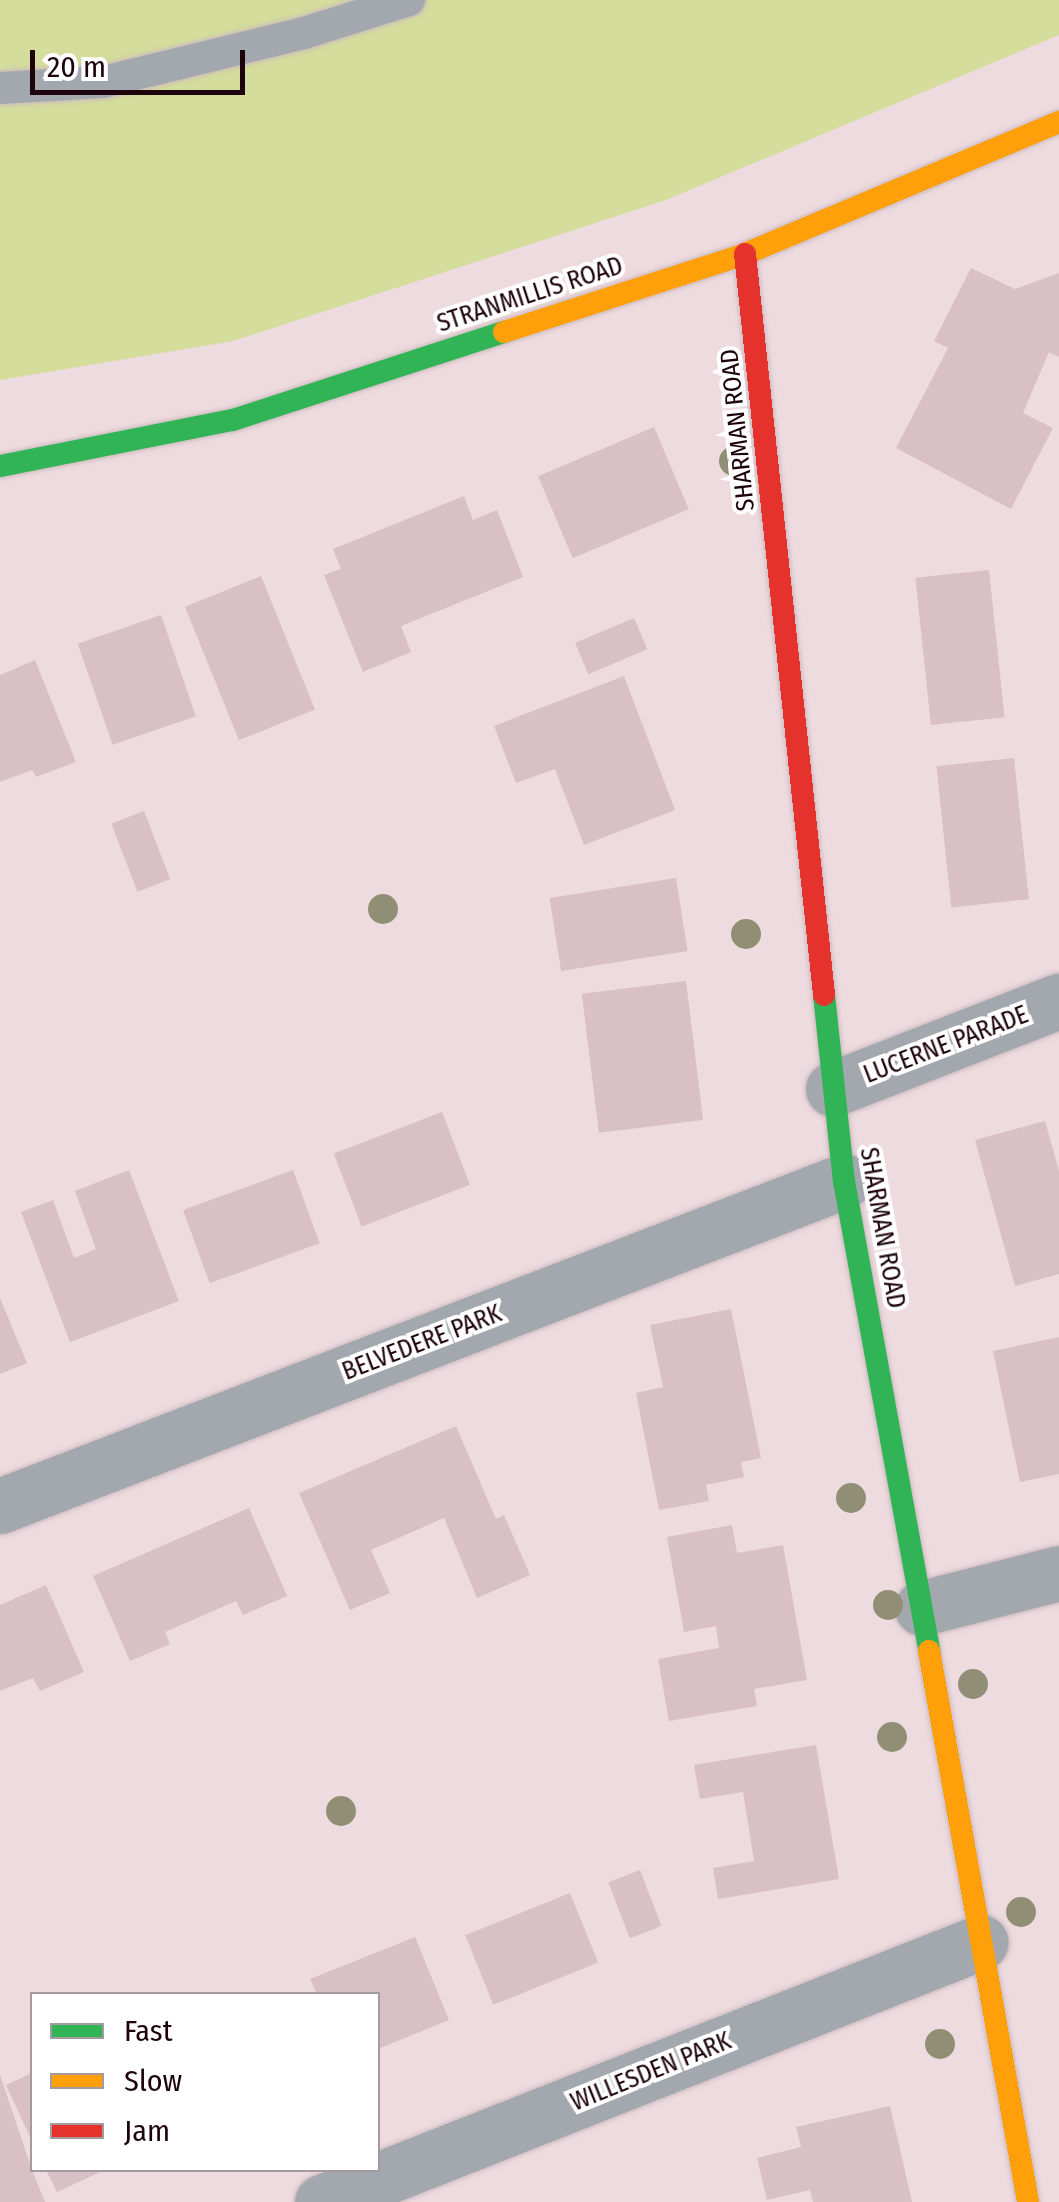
<!DOCTYPE html>
<html>
<head>
<meta charset="utf-8">
<style>
	body { margin:0 }
	#map { position:relative; width:1059px; height:2202px; overflow:hidden; background:#eedbdf; font-family:"Fira Sans Condensed",sans-serif }
	div>[style] { position:absolute }
	.green>* { inset:0; background:#d4dd9c }
	.building>* { inset:0; background:#d8c0c6; transform-origin:0 0 }
	.roads { filter:drop-shadow(0 0 2px #cbbabe) drop-shadow(0 0 2px #cbbabe) }
	.lane>* { height:32px; margin:-16px; padding:0 16px; transform-origin:16px; border-radius:16px; background:#a3a8af }
	.street>* { height:55px; margin:-27.5px; padding:0 27.5px; transform-origin:27.5px; border-radius:27.5px; background:#a3a8af }
	.fast>* { height:22px; margin:-11px; padding:0 11px; transform-origin:11px; border-radius:11px; background:#30b455 }
	.slow>* { height:22px; margin:-11px; padding:0 11px; transform-origin:11px; border-radius:11px; background:#ff9f0a }
	.jam>* { height:22px; margin:-11px; padding:0 11px; transform-origin:11px; border-radius:11px; background:#e5322d }
	.trees>* { width:30px; height:30px; margin:-15px; border-radius:50%; background:#908f75 }
	span { translate:-50% -50%; white-space:nowrap; text-align:center; line-height:1.15; -webkit-text-stroke:8px #fff; paint-order:stroke }
	.street-label { font-size:25px; color:#1d030b }
	.legend { position:absolute; left:30px; top:1992px; width:350px; height:180px; box-sizing:border-box; background:#fff; border:2px solid #a59a9d; margin:0; padding:12px 18px; list-style:none; font-size:30px; color:#1d030b }
	.legend li { display:flex; align-items:center; gap:20px; height:50px }
	.legend b { width:50px; border:2px solid #a59a9d }
	.scale { position:absolute; left:30px; top:50px; width:215px; height:45px; box-sizing:border-box; border:5px solid #1d030b; border-top:0; padding-left:12px; font-size:30px; line-height:35px; white-space:nowrap; color:#1d030b; -webkit-text-stroke:8px #fff; paint-order:stroke }
</style>
</head>
<body>
<div id="map">
	<div class="green">
		<div style="clip-path:polygon(0 0,1059px 0,1059px 35px,666px 200px,233px 341px,0 380px)"></div>
	</div>
	<div class="building">
		<div style="clip-path:polygon(971px 268px,1015px 289px,1059px 273px,1059px 357px,1049px 352px,1023px 413px,1053px 428px,1011px 509px,896px 448px,948px 348px,934px 341px)"></div>
		<div style="left:654px;top:427px;width:89px;height:126px;rotate:67deg"></div>
		<div style="clip-path:polygon(464px 496px,473px 520px,497px 510px,523px 577px,401px 626px,411px 652px,363px 672px,324px 575px,341px 569px,333px 549px)"></div>
		<div style="left:989px;top:570px;width:148px;height:74px;rotate:84deg"></div>
		<div style="left:261px;top:576px;width:144px;height:82px;rotate:68deg"></div>
		<div style="left:161px;top:615px;width:107px;height:88px;rotate:71deg"></div>
		<div style="left:634px;top:618px;width:34px;height:64px;rotate:67deg"></div>
		<div style="clip-path:polygon(35px 660px,76px 762px,36px 777px,32px 770px,0 782px,0 675px)"></div>
		<div style="clip-path:polygon(624px 676px,675px 810px,584px 845px,555px 769px,516px 783px,494px 726px)"></div>
		<div style="left:1014px;top:758px;width:142px;height:78px;rotate:84deg"></div>
		<div style="left:144px;top:811px;width:73px;height:35px;rotate:69deg"></div>
		<div style="left:676px;top:878px;width:74px;height:128px;rotate:81deg"></div>
		<div style="left:686px;top:981px;width:140px;height:105px;rotate:83deg"></div>
		<div style="left:442px;top:1112px;width:78px;height:116px;rotate:69deg"></div>
		<div style="clip-path:polygon(1045px 1121px,1059px 1171px,1059px 1274px,1015px 1286px,975px 1140px)"></div>
		<div style="clip-path:polygon(129px 1170px,179px 1301px,70px 1342px,21px 1212px,53px 1200px,74px 1258px,96px 1249px,75px 1191px)"></div>
		<div style="left:293px;top:1170px;width:78px;height:117px;rotate:70deg"></div>
		<div style="clip-path:polygon(0 1298px,27px 1363px,0 1374px)"></div>
		<div style="clip-path:polygon(731px 1309px,761px 1458px,741px 1462px,744px 1477px,706px 1485px,709px 1501px,659px 1510px,636px 1393px,663px 1387px,650px 1325px)"></div>
		<div style="clip-path:polygon(1059px 1337px,1059px 1474px,1020px 1482px,993px 1351px)"></div>
		<div style="clip-path:polygon(456px 1426px,496px 1519px,504px 1515px,530px 1575px,477px 1598px,444px 1518px,371px 1550px,390px 1593px,350px 1610px,299px 1493px)"></div>
		<div style="clip-path:polygon(249px 1508px,287px 1596px,243px 1615px,236px 1601px,165px 1632px,170px 1644px,130px 1661px,93px 1576px)"></div>
		<div style="clip-path:polygon(732px 1525px,737px 1553px,783px 1545px,807px 1680px,754px 1689px,757px 1706px,669px 1721px,658px 1659px,719px 1648px,716px 1626px,684px 1632px,667px 1537px)"></div>
		<div style="clip-path:polygon(46px 1585px,84px 1672px,40px 1691px,33px 1678px,0 1691px,0 1605px)"></div>
		<div style="clip-path:polygon(816px 1745px,839px 1879px,718px 1899px,713px 1868px,754px 1861px,743px 1792px,700px 1799px,694px 1765px)"></div>
		<div style="left:640px;top:1870px;width:60px;height:34px;rotate:69deg"></div>
		<div style="left:570px;top:1893px;width:75px;height:113px;rotate:68deg"></div>
		<div style="clip-path:polygon(415px 1937px,449px 2020px,378px 2049px,378px 1994px,317px 1994px,310px 1979px)"></div>
		<div style="clip-path:polygon(32px 2073px,32px 2141px,6px 2085px)"></div>
		<div style="clip-path:polygon(0 2075px,32px 2170px,45px 2202px,0 2202px)"></div>
		<div style="clip-path:polygon(890px 2106px,912px 2202px,813px 2202px,810px 2190px,767px 2200px,757px 2158px,801px 2147px,796px 2127px)"></div>
		<div style="clip-path:polygon(46px 2170px,105px 2170px,57px 2192px)"></div>
	</div>
	<div class="roads">
		<div class="lane">
			<div style="left:0;top:88px;width:103px;rotate:-3.3deg"></div>
			<div style="left:103px;top:82px;width:207px;rotate:-13.7deg"></div>
			<div style="left:304px;top:33px;width:110px;rotate:-17.4deg"></div>
		</div>
		<div class="street">
			<div style="left:833px;top:1089px;width:243px;rotate:-21.3deg"></div>
			<div style="left:0;top:1506px;width:904px;rotate:-21.06deg"></div>
			<div style="left:922px;top:1608px;width:141px;rotate:-14.3deg"></div>
			<div style="left:322px;top:2202px;width:708px;rotate:-21.53deg"></div>
		</div>
		<div class="fast">
			<div style="left:0;top:466px;width:237px;rotate:-11.2deg"></div>
			<div style="left:233px;top:420px;width:285px;rotate:-18deg"></div>
			<div style="left:824px;top:995px;width:187px;rotate:83.9deg"></div>
			<div style="left:844px;top:1181px;width:478px;rotate:79.7deg"></div>
		</div>
		<div class="slow">
			<div style="left:504px;top:332px;width:253px;rotate:-17.9deg"></div>
			<div style="left:745px;top:254px;width:341px;rotate:-22.8deg"></div>
			<div style="left:929px;top:1651px;width:560px;rotate:79.81deg"></div>
		</div>
		<div class="jam">
			<div style="left:745px;top:254px;width:745px;rotate:83.91deg"></div>
		</div>
	</div>
	<div class="trees">
		<div style="left:734px;top:461px"></div>
		<div style="left:383px;top:909px"></div>
		<div style="left:746px;top:934px"></div>
		<div style="left:851px;top:1498px"></div>
		<div style="left:888px;top:1605px"></div>
		<div style="left:973px;top:1684px"></div>
		<div style="left:892px;top:1737px"></div>
		<div style="left:341px;top:1811px"></div>
		<div style="left:1021px;top:1912px"></div>
		<div style="left:940px;top:2044px"></div>
	</div>
	<div class="street-label">
		<span style="left:530px;top:295px;rotate:-18deg">STRANMILLIS ROAD</span>
		<span style="left:738px;top:430px;rotate:-96deg">SHARMAN ROAD</span>
		<span style="left:946px;top:1045px;rotate:-21deg">LUCERNE PARADE</span>
		<span style="left:882px;top:1228px;rotate:80deg">SHARMAN ROAD</span>
		<span style="left:422px;top:1343px;rotate:-21deg">BELVEDERE PARK</span>
		<span style="left:651px;top:2072px;rotate:-22deg">WILLESDEN PARK</span>
	</div>
	<ul class="legend">
	<li><b style="height:12px;background:#30b455"></b>Fast</li>
	<li><b style="height:12px;background:#ff9f0a"></b>Slow</li>
	<li><b style="height:12px;background:#e5322d"></b>Jam</li>
	</ul>
	<div class="scale">20 m</div>
</div>
</body>
</html>
